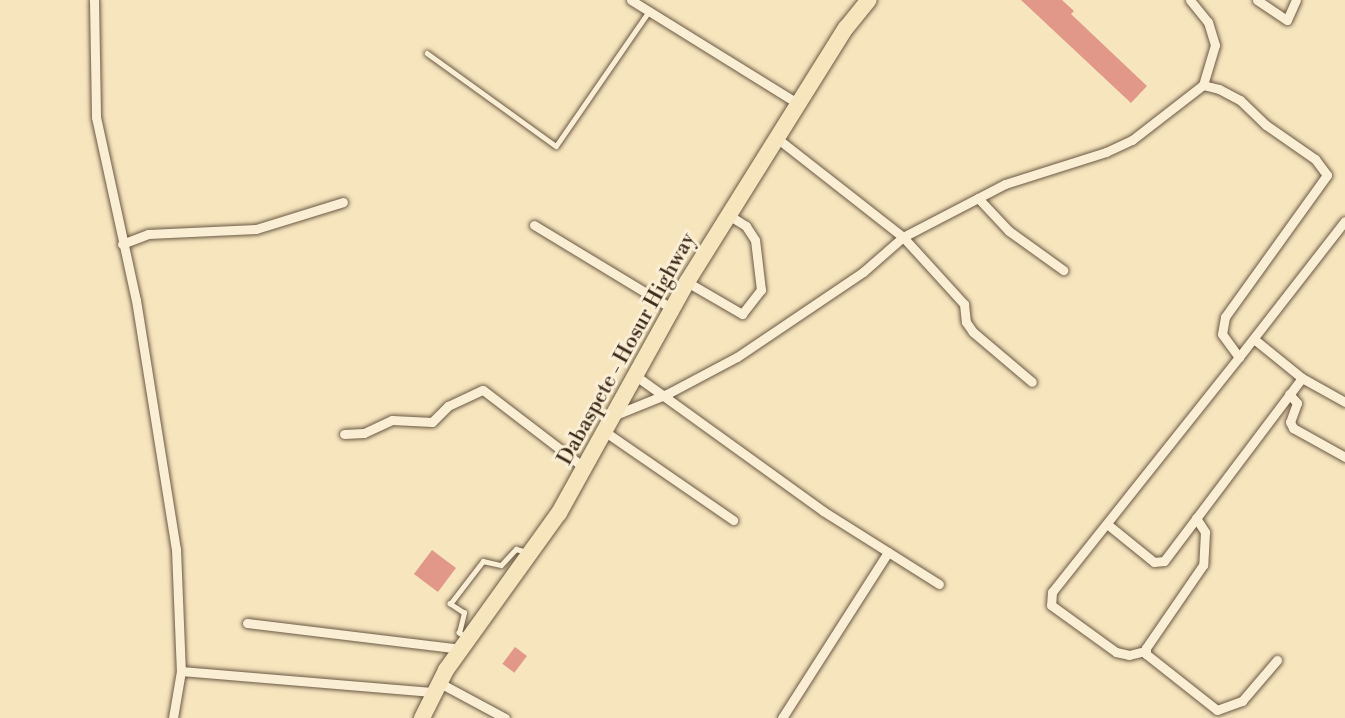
<!DOCTYPE html>
<html>
<head>
<meta charset="utf-8">
<style>
	body { margin:0 }
	#map { position:relative; width:1345px; height:718px; overflow:hidden; background:#f7e5be; font-family:"Libre Bodoni",serif }
	div>[style] { position:absolute }
	.building>* { inset:0; background:#e19889; transform-origin:0 0 }
	.roads { filter:drop-shadow(0 0 2px #6a5943) drop-shadow(0 0 2px #6a5943) }
	.lane>* { height:4.5px; margin:-2.25px; padding:0 2.25px; transform-origin:2.25px; border-radius:2.25px; background:#faeed5 }
	.street>* { height:9px; margin:-4.5px; padding:0 4.5px; transform-origin:4.5px; border-radius:4.5px; background:#faeed5 }
	.highway>* { height:16px; margin:-8px; padding:0 8px; transform-origin:8px; border-radius:8px; background:#f7e5be }
	span { translate:-50% -50%; white-space:nowrap; text-align:center; line-height:1.15; -webkit-text-stroke:6px #faeed5; paint-order:stroke }
	.street-label { font-size:21px; color:#3b2a1a }
</style>
</head>
<body>
<div id="map">
	<div class="building">
		<div style="clip-path:polygon(1021px 0,1062px 0,1074px 11px,1071px 14px,1147px 86px,1131px 103px)"></div>
		<div style="left:432px;top:550px;width:30px;height:30px;rotate:37deg"></div>
		<div style="left:515px;top:647px;width:15px;height:21px;rotate:37deg"></div>
	</div>
	<div class="roads">
		<div class="lane">
			<div style="left:427px;top:53px;width:159px;rotate:35.8deg"></div>
			<div style="left:556px;top:146px;width:164px;rotate:-55.4deg"></div>
			<div style="left:466px;top:638px;width:9px;rotate:-144deg"></div>
			<div style="left:459px;top:633px;width:21px;rotate:-76deg"></div>
			<div style="left:464px;top:613px;width:17px;rotate:-147deg"></div>
			<div style="left:450px;top:604px;width:54px;rotate:-52.5deg"></div>
			<div style="left:483px;top:561px;width:18px;rotate:13deg"></div>
			<div style="left:501px;top:565px;width:22px;rotate:-47deg"></div>
			<div style="left:516px;top:549px;width:11px;rotate:15deg"></div>
		</div>
		<div class="street">
			<div style="left:94px;top:0;width:117px;rotate:89deg"></div>
			<div style="left:96px;top:117px;width:187px;rotate:77.7deg"></div>
			<div style="left:136px;top:300px;width:252px;rotate:80.9deg"></div>
			<div style="left:176px;top:549px;width:122px;rotate:87.7deg"></div>
			<div style="left:181px;top:671px;width:48px;rotate:99.7deg"></div>
			<div style="left:631px;top:0;width:198px;rotate:31.8deg"></div>
			<div style="left:1190px;top:0;width:28px;rotate:51deg"></div>
			<div style="left:1208px;top:22px;width:24px;rotate:73deg"></div>
			<div style="left:1215px;top:45px;width:42px;rotate:106.7deg"></div>
			<div style="left:1257px;top:0;width:36px;rotate:34deg"></div>
			<div style="left:1287px;top:20px;width:22px;rotate:-66deg"></div>
			<div style="left:778px;top:139px;width:159px;rotate:38.1deg"></div>
			<div style="left:903px;top:237px;width:91px;rotate:47.7deg"></div>
			<div style="left:964px;top:304px;width:18px;rotate:84deg"></div>
			<div style="left:966px;top:322px;width:12px;rotate:55deg"></div>
			<div style="left:973px;top:332px;width:77px;rotate:40.3deg"></div>
			<div style="left:978px;top:198px;width:45px;rotate:46.8deg"></div>
			<div style="left:1009px;top:231px;width:67px;rotate:35.8deg"></div>
			<div style="left:534px;top:225px;width:160px;rotate:31.2deg"></div>
			<div style="left:122px;top:244px;width:28px;rotate:-21deg"></div>
			<div style="left:148px;top:234px;width:108px;rotate:-2.7deg"></div>
			<div style="left:256px;top:229px;width:91px;rotate:-17.2deg"></div>
			<div style="left:687px;top:282px;width:64px;rotate:30.2deg"></div>
			<div style="left:742px;top:314px;width:31px;rotate:-52deg"></div>
			<div style="left:761px;top:290px;width:50px;rotate:-96.8deg"></div>
			<div style="left:755px;top:240px;width:17px;rotate:-123deg"></div>
			<div style="left:746px;top:226px;width:19px;rotate:-148deg"></div>
			<div style="left:1239px;top:357px;width:172px;rotate:-52.1deg"></div>
			<div style="left:636px;top:376px;width:231px;rotate:35.8deg"></div>
			<div style="left:823px;top:511px;width:137px;rotate:32.2deg"></div>
			<div style="left:1302px;top:378px;width:49px;rotate:29.2deg"></div>
			<div style="left:1289px;top:394px;width:12px;rotate:48deg"></div>
			<div style="left:1297px;top:403px;width:20px;rotate:110deg"></div>
			<div style="left:1290px;top:422px;width:7px;rotate:63deg"></div>
			<div style="left:1293px;top:428px;width:60px;rotate:29.1deg"></div>
			<div style="left:615px;top:415px;width:56px;rotate:-22deg"></div>
			<div style="left:667px;top:394px;width:79px;rotate:-27.9deg"></div>
			<div style="left:737px;top:357px;width:152px;rotate:-34deg"></div>
			<div style="left:863px;top:272px;width:53px;rotate:-41.2deg"></div>
			<div style="left:903px;top:237px;width:115px;rotate:-27.5deg"></div>
			<div style="left:1005px;top:184px;width:106px;rotate:-17.6deg"></div>
			<div style="left:1106px;top:152px;width:29px;rotate:-25deg"></div>
			<div style="left:1132px;top:140px;width:90px;rotate:-37.8deg"></div>
			<div style="left:1203px;top:85px;width:16px;rotate:14deg"></div>
			<div style="left:1219px;top:89px;width:24px;rotate:28deg"></div>
			<div style="left:1240px;top:100px;width:36px;rotate:44deg"></div>
			<div style="left:1266px;top:125px;width:60px;rotate:34.8deg"></div>
			<div style="left:1315px;top:159px;width:20px;rotate:53deg"></div>
			<div style="left:1327px;top:175px;width:175px;rotate:125.7deg"></div>
			<div style="left:1225px;top:317px;width:17px;rotate:100deg"></div>
			<div style="left:1222px;top:334px;width:29px;rotate:54deg"></div>
			<div style="left:1239px;top:357px;width:300px;rotate:128.5deg"></div>
			<div style="left:1052px;top:592px;width:13px;rotate:94deg"></div>
			<div style="left:1051px;top:605px;width:80px;rotate:35.9deg"></div>
			<div style="left:1116px;top:652px;width:13px;rotate:13deg"></div>
			<div style="left:1129px;top:655px;width:16px;rotate:-14deg"></div>
			<div style="left:604px;top:431px;width:157px;rotate:34.6deg"></div>
			<div style="left:344px;top:434px;width:20px;rotate:-3deg"></div>
			<div style="left:364px;top:433px;width:31px;rotate:-25deg"></div>
			<div style="left:392px;top:420px;width:40px;rotate:2.9deg"></div>
			<div style="left:432px;top:422px;width:23px;rotate:-45deg"></div>
			<div style="left:448px;top:406px;width:38px;rotate:-25deg"></div>
			<div style="left:483px;top:390px;width:130px;rotate:37.5deg"></div>
			<div style="left:1196px;top:518px;width:17px;rotate:57deg"></div>
			<div style="left:1205px;top:532px;width:33px;rotate:93deg"></div>
			<div style="left:1203px;top:565px;width:101px;rotate:124.5deg"></div>
			<div style="left:1146px;top:648px;width:6px;rotate:90deg"></div>
			<div style="left:1146px;top:654px;width:90px;rotate:38.3deg"></div>
			<div style="left:1217px;top:710px;width:27px;rotate:-20deg"></div>
			<div style="left:1242px;top:701px;width:54px;rotate:-49.5deg"></div>
			<div style="left:1107px;top:524px;width:60px;rotate:39deg"></div>
			<div style="left:1154px;top:562px;width:10px;rotate:-6deg"></div>
			<div style="left:1164px;top:561px;width:229px;rotate:-53deg"></div>
			<div style="left:1302px;top:378px;width:62px;rotate:-140.9deg"></div>
			<div style="left:247px;top:623px;width:216px;rotate:6.9deg"></div>
			<div style="left:181px;top:671px;width:252px;rotate:4.8deg"></div>
			<div style="left:438px;top:682px;width:76px;rotate:28.2deg"></div>
			<div style="left:782px;top:718px;width:197px;rotate:-57.4deg"></div>
		</div>
		<div class="highway">
			<div style="left:422px;top:718px;width:54px;rotate:-63.4deg"></div>
			<div style="left:446px;top:670px;width:193px;rotate:-54.3deg"></div>
			<div style="left:559px;top:513px;width:264px;rotate:-61deg"></div>
			<div style="left:687px;top:282px;width:300px;rotate:-58deg"></div>
			<div style="left:846px;top:28px;width:36px;rotate:-51deg"></div>
		</div>
	</div>
	<div class="street-label">
		<span style="left:627px;top:349px;rotate:-61deg">Dabaspete - Hosur Highway</span>
	</div>
</div>
</body>
</html>
